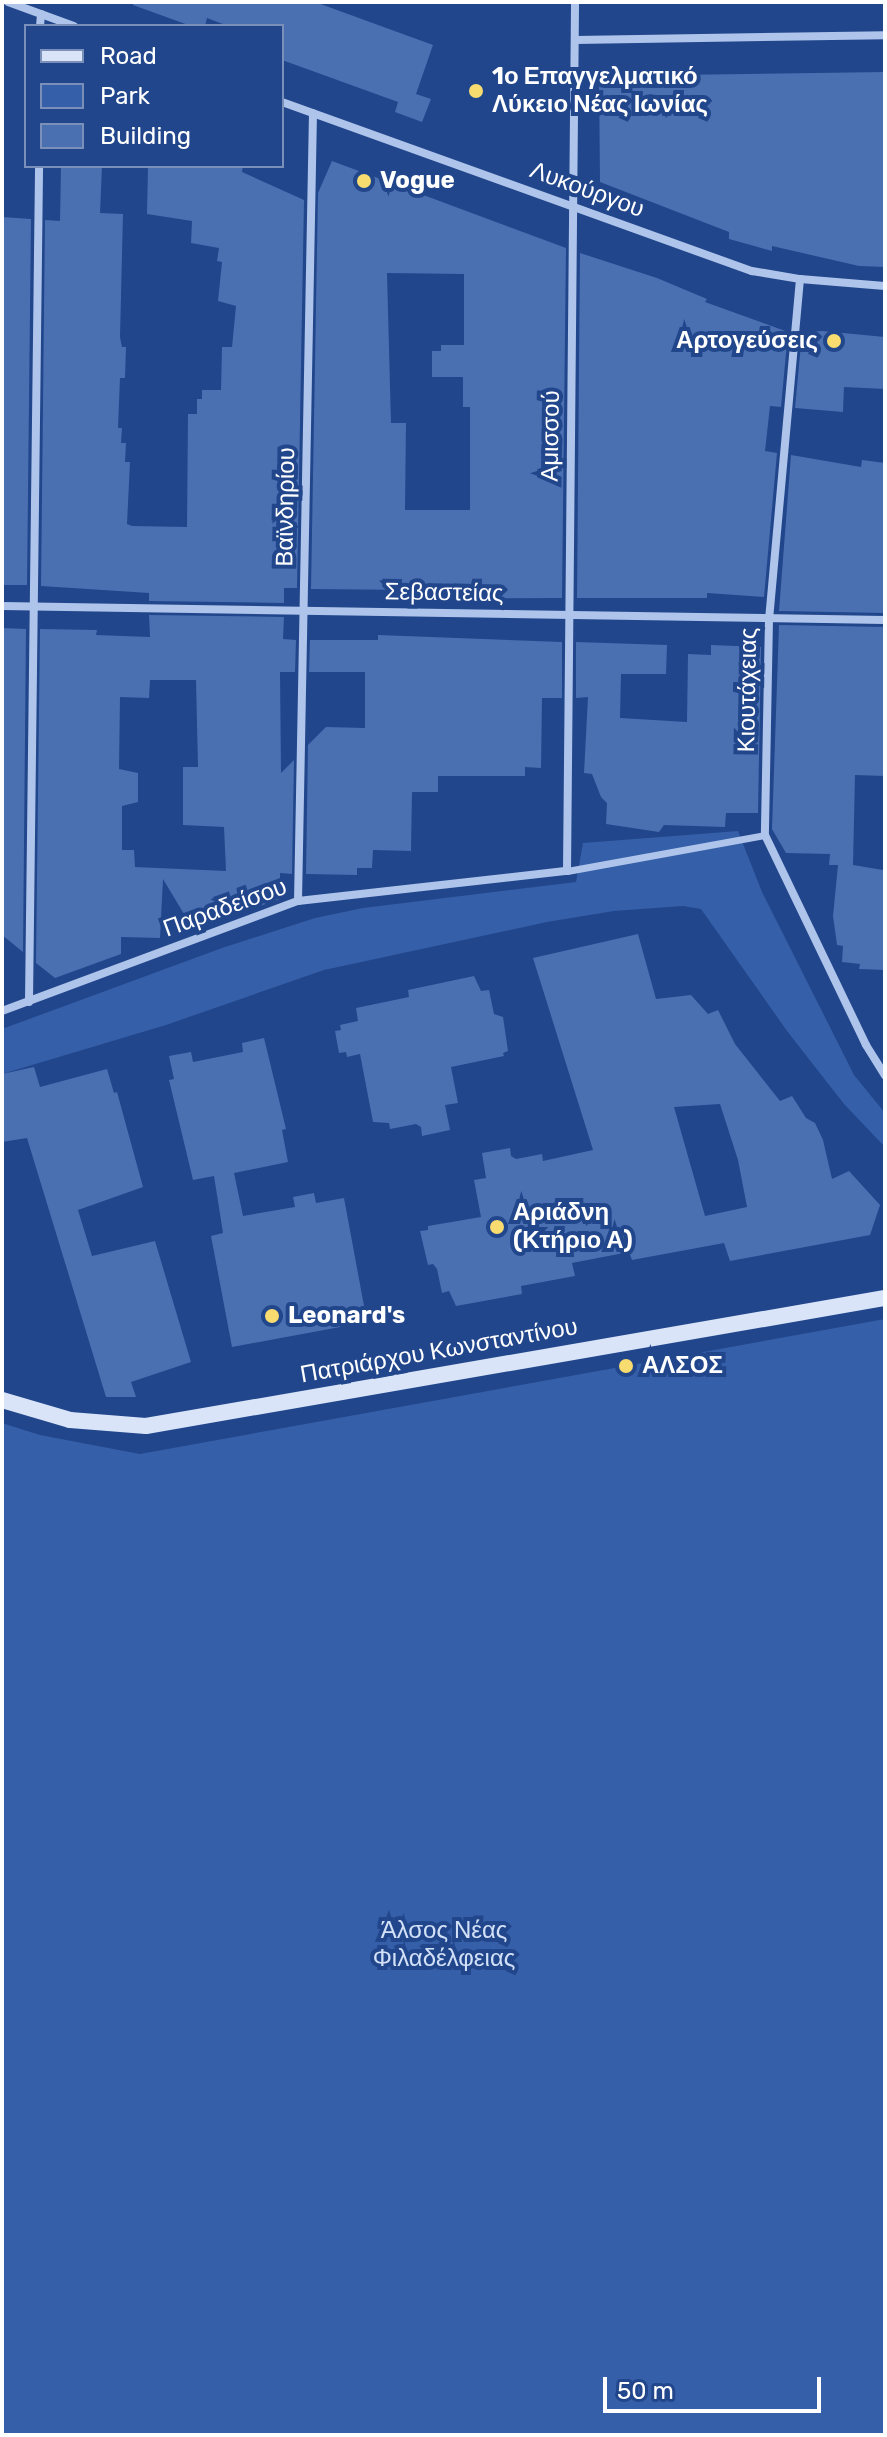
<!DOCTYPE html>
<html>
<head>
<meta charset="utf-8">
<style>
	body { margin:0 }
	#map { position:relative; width:887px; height:2437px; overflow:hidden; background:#21468b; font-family:Rubik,sans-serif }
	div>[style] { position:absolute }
	.green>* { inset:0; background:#355fa8 }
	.building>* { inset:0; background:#4a70b2 }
	.pedestrian>* { height:7px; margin:-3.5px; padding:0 3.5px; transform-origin:3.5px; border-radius:3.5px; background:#aec4eb }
	.minor>* { height:8px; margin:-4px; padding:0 4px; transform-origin:4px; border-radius:4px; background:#aec4eb }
	.secondary>* { height:16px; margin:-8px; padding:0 8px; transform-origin:8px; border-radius:8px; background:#d9e4f9 }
	.dots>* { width:22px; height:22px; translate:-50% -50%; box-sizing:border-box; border:4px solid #21468b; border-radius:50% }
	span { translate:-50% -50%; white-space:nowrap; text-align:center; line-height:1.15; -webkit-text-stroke:8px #21468b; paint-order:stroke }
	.poi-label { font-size:24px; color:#fff; font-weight:700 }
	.left { translate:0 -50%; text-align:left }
	.right { translate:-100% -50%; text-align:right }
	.street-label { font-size:24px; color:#fff }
	.park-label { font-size:24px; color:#d3e1f8 }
	.frame { position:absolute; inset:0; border:4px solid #fff; pointer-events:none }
	.legend { position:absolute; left:24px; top:24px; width:260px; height:144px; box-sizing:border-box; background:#21468b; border:2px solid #7a90b9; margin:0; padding:10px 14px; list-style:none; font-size:24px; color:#fff }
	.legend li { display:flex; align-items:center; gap:16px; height:40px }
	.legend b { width:40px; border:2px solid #7a90b9 }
	.scale { position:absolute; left:603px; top:2377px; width:218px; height:36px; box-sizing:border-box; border:4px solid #fff; border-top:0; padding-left:10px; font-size:24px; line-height:28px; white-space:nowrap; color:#fff; -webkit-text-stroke:6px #21468b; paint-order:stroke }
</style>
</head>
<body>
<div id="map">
	<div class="green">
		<div style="clip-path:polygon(738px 831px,762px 892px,854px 1075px,885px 1113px,885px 1147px,844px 1104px,787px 1031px,701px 909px,683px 906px,614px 911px,547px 922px,324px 970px,166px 1025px,2px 1074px,2px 1029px,222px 948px,315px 918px,363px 908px,576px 882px,583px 843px)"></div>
		<div style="clip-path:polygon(885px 1319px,885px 2435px,2px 2435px,2px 1423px,40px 1435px,140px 1454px)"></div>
	</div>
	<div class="building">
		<div style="clip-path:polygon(133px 2px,315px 2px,433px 45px,416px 94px,431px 99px,422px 122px,395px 112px,398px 102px,282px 60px,282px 26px,228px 26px,207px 18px,205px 26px,191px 26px,133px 5px)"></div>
		<div style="clip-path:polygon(885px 72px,885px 267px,859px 266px,772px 246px,772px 251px,729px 239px,729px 232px,600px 182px,599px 76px)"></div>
		<div style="clip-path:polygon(evenodd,332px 161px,566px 248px,562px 598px,412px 599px,413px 590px,311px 589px,318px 193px,332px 161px,387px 273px,464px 274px,464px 345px,441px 345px,441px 351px,432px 351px,432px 377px,463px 377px,463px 407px,470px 407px,470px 510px,405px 510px,406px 423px,391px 423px,387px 273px)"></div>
		<div style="clip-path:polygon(61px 166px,102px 166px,100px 213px,123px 214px,120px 337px,122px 347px,126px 347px,125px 378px,120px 378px,118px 428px,122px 428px,121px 443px,126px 443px,125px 462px,130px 462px,127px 524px,132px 526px,187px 527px,188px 414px,197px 414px,197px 399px,202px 399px,202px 390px,221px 390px,222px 347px,232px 347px,236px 306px,218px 301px,222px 262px,217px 261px,219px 248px,191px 243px,192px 221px,147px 214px,148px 166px,243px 166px,242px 172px,304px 200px,297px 588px,284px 588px,284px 603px,149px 601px,149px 593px,41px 586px,45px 220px,60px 221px)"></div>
		<div style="clip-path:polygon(2px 217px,31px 219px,27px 585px,2px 585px)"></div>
		<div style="clip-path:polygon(580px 253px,657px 278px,707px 299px,705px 302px,788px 332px,781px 407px,770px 406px,765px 451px,777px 453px,764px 597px,707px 593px,707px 598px,577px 598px)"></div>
		<div style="clip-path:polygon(822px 331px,885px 337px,885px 389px,844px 387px,843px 412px,795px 408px,802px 333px)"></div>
		<div style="clip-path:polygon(791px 455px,861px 467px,862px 460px,885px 463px,885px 613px,779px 611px)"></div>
		<div style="clip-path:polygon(evenodd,149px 615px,284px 617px,283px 639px,296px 640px,295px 672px,280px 672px,281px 773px,294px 760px,292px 874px,280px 873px,280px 899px,193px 929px,163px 879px,160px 938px,121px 937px,121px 954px,55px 978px,36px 963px,40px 629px,97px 630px,96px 635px,150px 637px,149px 615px,150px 680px,196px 680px,198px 767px,183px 767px,183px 825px,224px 827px,226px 871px,135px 867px,134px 850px,122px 850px,122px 806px,138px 802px,138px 773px,119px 769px,120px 697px,149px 698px,150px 680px)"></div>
		<div style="clip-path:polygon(779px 625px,885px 627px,885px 776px,855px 775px,853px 865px,883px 870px,885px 970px,859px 969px,860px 964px,842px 962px,843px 946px,837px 945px,833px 916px,838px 865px,829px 865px,830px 854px,786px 853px,772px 829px)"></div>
		<div style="clip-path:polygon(2px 628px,26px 629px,23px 952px,2px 935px)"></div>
		<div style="clip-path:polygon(378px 635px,562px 642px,562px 698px,542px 698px,541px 768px,525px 767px,525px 776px,438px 776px,438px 792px,412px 792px,411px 851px,373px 850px,372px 868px,357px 868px,357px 875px,306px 874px,308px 745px,326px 727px,365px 728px,365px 672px,309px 672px,310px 640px,378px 640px)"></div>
		<div style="clip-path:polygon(576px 642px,667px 645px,666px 674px,621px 674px,620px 718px,687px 722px,688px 654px,711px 655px,711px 645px,761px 647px,758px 813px,726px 813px,725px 827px,664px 825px,659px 832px,606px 824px,607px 803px,601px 797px,592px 774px,584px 773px,588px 697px,576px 698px)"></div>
		<div style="clip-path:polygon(evenodd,638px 934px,656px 999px,691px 995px,708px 1014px,718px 1010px,735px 1044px,780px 1101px,792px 1096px,806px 1118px,815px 1123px,823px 1140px,832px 1179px,849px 1171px,880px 1205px,870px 1235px,730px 1261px,724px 1243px,632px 1260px,629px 1252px,572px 1263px,575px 1276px,521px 1286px,522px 1294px,456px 1306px,449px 1291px,442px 1293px,437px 1269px,433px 1264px,428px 1265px,420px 1231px,428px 1230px,428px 1226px,481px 1217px,474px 1180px,486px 1178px,482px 1153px,510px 1148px,511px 1156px,516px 1159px,542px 1154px,543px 1161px,593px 1150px,533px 958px,638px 934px,720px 1104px,738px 1160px,747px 1207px,705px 1216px,674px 1107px,720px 1104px)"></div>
		<div style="clip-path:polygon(474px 976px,481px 991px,489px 990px,494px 1014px,503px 1017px,508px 1051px,503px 1053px,504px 1056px,451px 1067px,458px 1103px,445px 1105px,450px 1130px,422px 1136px,421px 1127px,416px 1124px,390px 1129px,389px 1123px,373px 1122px,360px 1054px,347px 1057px,346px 1052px,339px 1053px,335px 1031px,341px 1030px,340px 1025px,358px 1021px,356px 1008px,409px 997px,408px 990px)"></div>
		<div style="clip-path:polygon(264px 1038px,286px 1129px,282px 1130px,288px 1162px,234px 1173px,243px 1216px,295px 1207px,293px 1197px,314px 1193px,316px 1203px,344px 1198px,367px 1322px,232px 1347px,211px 1236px,223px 1233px,214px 1176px,193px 1180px,169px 1080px,174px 1079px,169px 1056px,191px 1052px,193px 1062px,243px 1052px,242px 1043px)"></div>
		<div style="clip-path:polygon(34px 1067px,40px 1087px,107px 1069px,114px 1093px,117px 1092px,143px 1187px,78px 1210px,92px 1256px,155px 1241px,191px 1362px,131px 1382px,136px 1397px,106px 1397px,27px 1138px,2px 1142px,2px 1074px)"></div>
	</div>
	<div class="pedestrian">
		<div style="left:567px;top:871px;width:201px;rotate:-10.3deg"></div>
	</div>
	<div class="minor">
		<div style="left:8px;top:2px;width:70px;rotate:20deg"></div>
		<div style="left:40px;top:26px;width:12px;rotate:-85deg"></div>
		<div style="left:575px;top:40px;width:310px;rotate:-0.9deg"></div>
		<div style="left:282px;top:102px;width:499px;rotate:19.8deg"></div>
		<div style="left:752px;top:271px;width:49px;rotate:9.5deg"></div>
		<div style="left:800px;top:279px;width:85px;rotate:4.7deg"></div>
		<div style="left:800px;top:279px;width:341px;rotate:95.2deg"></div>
		<div style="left:769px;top:619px;width:216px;rotate:91.1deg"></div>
		<div style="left:765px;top:835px;width:233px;rotate:64.3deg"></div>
		<div style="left:866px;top:1045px;width:36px;rotate:58deg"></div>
		<div style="left:2px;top:606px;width:883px;rotate:0.91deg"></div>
		<div style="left:298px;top:901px;width:788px;rotate:-88.91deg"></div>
		<div style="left:29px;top:1002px;width:836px;rotate:-89.31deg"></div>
		<div style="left:2px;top:1011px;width:316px;rotate:-20.4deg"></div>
		<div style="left:298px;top:901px;width:271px;rotate:-6.4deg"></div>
		<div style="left:567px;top:871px;width:869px;rotate:-89.47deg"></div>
	</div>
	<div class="secondary">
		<div style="left:2px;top:1400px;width:71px;rotate:16.4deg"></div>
		<div style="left:70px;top:1420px;width:76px;rotate:4.5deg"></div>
		<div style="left:146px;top:1426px;width:750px;rotate:-9.83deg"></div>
	</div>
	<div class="dots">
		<div style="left:476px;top:91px;background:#f8dc6f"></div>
		<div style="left:364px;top:181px;background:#f8dc6f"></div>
		<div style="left:834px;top:341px;background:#f8dc6f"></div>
		<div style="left:497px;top:1227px;background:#f8dc6f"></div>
		<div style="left:272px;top:1316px;background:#f8dc6f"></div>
		<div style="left:626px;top:1366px;background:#f8dc6f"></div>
	</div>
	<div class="poi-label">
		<span class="left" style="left:492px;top:91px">1ο Επαγγελματικό<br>Λύκειο Νέας Ιωνίας</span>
		<span class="left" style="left:380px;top:181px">Vogue</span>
		<span class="right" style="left:818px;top:341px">Αρτογεύσεις</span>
		<span class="left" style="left:513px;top:1227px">Αριάδνη<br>(Κτήριο Α)</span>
		<span class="left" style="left:288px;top:1316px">Leonard's</span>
		<span class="left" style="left:642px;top:1366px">ΑΛΣΟΣ</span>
	</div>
	<div class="street-label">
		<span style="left:587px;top:190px;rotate:20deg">Λυκούργου</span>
		<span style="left:551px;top:436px;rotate:-89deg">Αμισσού</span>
		<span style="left:286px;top:507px;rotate:-89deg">Βαϊνδηρίου</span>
		<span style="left:444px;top:593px;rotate:1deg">Σεβαστείας</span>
		<span style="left:748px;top:690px;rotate:-89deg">Κιουτάχειας</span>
		<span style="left:225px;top:908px;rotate:-20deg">Παραδείσου</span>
		<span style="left:439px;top:1351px;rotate:-10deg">Πατριάρχου Κωνσταντίνου</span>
	</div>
	<div class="park-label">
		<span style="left:444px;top:1945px">Άλσος Νέας<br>Φιλαδέλφειας</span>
	</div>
	<div class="frame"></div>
	<ul class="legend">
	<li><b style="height:10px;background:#d9e4f9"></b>Road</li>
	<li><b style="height:22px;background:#355fa8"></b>Park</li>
	<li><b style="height:22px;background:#4a70b2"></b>Building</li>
	</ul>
	<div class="scale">50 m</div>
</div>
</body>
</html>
